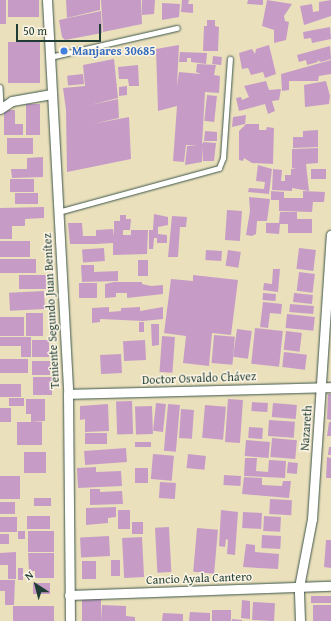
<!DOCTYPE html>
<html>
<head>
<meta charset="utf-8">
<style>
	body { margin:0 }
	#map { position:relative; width:331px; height:621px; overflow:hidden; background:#eae0bc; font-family:"Gentium Book Plus",serif }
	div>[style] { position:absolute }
	.building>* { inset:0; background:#c69cc7; transform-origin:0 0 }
	.roads { filter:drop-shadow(0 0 1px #3d5548) drop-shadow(0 0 1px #3d5548) }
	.service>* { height:4.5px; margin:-2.25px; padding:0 2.25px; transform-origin:2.25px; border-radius:2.25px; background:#fff }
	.minor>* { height:9px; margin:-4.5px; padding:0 4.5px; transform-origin:4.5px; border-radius:4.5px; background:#fff }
	.dots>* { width:11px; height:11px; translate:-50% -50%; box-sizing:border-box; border:2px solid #fcf5e5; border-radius:50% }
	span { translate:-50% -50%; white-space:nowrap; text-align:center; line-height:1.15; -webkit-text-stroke:3px #fcf5e5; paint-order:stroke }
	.shop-label { font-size:12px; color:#366cbe; font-weight:700 }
	.left { translate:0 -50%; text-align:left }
	.street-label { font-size:12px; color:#1f3d34 }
	.north { position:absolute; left:16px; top:565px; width:40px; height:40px; -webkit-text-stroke:3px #fcf5e5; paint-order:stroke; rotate:324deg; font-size:11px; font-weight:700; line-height:16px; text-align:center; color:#1f3d34 }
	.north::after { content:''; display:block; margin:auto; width:14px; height:18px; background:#1f3d34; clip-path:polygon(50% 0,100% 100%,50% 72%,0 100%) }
	.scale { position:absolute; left:16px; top:24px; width:85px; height:18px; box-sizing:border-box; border:2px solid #1f3d34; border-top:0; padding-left:5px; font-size:12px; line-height:14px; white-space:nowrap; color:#1f3d34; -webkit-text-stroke:3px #fcf5e5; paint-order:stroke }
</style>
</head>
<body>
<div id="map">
	<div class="building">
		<div style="left:0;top:0;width:6px;height:24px"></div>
		<div style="left:8px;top:0;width:31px;height:17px"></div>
		<div style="clip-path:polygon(66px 0,100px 0,100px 10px,67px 18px)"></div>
		<div style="clip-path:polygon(101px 0,141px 0,142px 24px,103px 32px)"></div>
		<div style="clip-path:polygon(142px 0,155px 0,154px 14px,142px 15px)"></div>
		<div style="clip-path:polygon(182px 0,189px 0,188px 4px,193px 4px,193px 13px,181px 12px)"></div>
		<div style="clip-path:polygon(248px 0,263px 0,263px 5px,247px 4px)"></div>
		<div style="clip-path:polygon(267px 0,292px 4px,284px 16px,285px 21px,289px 22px,286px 40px,274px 43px,274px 30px,262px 26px)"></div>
		<div style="clip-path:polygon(331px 0,331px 16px,304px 25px,300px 6px,312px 4px,313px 12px,319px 11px,319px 2px)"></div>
		<div style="clip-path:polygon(162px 3px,180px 4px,179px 17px,162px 20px)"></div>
		<div style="clip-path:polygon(101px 11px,102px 33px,65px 40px,62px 37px,59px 20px)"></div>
		<div style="clip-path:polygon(207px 20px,215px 20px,215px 26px,219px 27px,218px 51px,203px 51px,204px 26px,207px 26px)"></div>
		<div style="clip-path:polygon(330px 27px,331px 39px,312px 43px,311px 38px,304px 39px,303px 32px)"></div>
		<div style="left:8px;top:42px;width:32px;height:41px"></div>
		<div style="clip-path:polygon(179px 45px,177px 86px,179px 72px,201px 74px,196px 72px,197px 64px,216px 65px,214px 75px,220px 76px,219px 93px,205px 92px,202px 145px,203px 142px,216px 143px,214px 161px,203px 161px,202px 147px,202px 162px,185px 165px,187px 146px,197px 145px,186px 145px,184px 162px,173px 161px,177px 106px,158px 111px,156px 49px)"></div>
		<div style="clip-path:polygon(269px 45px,276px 74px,265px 78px,263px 72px,251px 75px,248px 68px,242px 69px,239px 53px,252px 49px,255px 54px,256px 49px)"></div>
		<div style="clip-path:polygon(330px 46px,331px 59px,321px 62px,317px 60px,318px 62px,307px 65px,306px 60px,299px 62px,297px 55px)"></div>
		<div style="clip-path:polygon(180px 52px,207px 53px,206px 64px,191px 62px,191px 58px,187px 58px,187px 62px,179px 62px)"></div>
		<div style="left:213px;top:56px;width:9px;height:8px;rotate:6deg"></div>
		<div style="clip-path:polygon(114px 59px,118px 98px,90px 105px,118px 99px,119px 118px,92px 124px,129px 117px,131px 159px,67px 172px,66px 110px,74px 109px,66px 110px,63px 88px,85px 86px,83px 65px)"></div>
		<div style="clip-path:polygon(331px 60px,331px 74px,319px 76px,318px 81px,289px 81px,289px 90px,282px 91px,281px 74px)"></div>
		<div style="clip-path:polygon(138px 65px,139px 86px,129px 86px,128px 79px,119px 79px,118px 67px)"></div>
		<div style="left:83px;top:74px;width:10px;height:16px;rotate:84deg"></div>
		<div style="clip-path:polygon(266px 81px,269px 90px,281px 89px,279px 100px,272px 101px,275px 111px,268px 114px,265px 104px,239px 111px,236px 98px,241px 97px,242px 100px,249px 97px,244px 86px)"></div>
		<div style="clip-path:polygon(326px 81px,330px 96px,329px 104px,305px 107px,304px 85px)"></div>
		<div style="clip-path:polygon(127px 86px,127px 95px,119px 96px,119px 87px)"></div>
		<div style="left:207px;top:95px;width:10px;height:26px;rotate:6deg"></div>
		<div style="left:26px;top:104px;width:14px;height:31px"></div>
		<div style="clip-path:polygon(4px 110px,15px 110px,15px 124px,23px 124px,23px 135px,4px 135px)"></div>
		<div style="clip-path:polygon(246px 115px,245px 124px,232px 127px,233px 117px)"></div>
		<div style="clip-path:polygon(246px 124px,259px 124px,259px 130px,266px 130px,267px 127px,274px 128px,273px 164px,252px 163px,244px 158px,243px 161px,239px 160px,239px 131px)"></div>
		<div style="clip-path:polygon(318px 130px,318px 147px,293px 148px,293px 137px,303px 137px,303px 131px)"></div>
		<div style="clip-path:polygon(205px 131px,217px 132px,217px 141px,204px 141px)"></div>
		<div style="left:33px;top:138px;width:16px;height:26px;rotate:90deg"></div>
		<div style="clip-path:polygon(318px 148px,318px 163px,306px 164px,309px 191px,292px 188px,292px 191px,272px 190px,273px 169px,282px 170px,281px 181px,285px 181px,285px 175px,291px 175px,291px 169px,296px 169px,292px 168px,292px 149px)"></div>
		<div style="clip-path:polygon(43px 157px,43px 177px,12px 178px,11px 169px,27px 169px,27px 158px)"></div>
		<div style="clip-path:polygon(258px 165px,272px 169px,269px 194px,248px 192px,249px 188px,264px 189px,265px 182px,256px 181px)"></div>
		<div style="left:311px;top:169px;width:15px;height:10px"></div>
		<div style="left:10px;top:179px;width:24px;height:13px"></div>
		<div style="clip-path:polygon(271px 191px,284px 192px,284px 198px,303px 198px,303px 191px,325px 192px,324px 202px,313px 202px,312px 212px,279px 211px,279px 200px,271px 200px)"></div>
		<div style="left:15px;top:193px;width:23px;height:11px"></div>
		<div style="clip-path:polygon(249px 197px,270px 199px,267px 221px,257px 221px,256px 234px,252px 236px,246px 235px,250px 211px)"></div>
		<div style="clip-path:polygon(44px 207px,44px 218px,25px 219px,25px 226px,12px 226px,12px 239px,0 239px,0 208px)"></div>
		<div style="left:227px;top:210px;width:15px;height:30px;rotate:4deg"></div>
		<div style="clip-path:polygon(280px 212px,297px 212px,297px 219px,312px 219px,312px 233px,288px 233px,288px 224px,280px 224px,279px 234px,266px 233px,266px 223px,279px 223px)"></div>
		<div style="clip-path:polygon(154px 214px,168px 217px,168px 225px,158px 227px,158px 234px,167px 235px,167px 243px,157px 243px,157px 238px,154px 238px,153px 249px,149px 249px,149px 230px,153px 230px)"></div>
		<div style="clip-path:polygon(120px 215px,126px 215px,126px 219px,131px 219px,130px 230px,123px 230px,123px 235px,131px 235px,131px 230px,148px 230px,147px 254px,113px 255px,113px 243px,96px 244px,96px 239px,96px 244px,70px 244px,68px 223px,82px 223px,83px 236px,96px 236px,96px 230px,113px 229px,114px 237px,114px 221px,120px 221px)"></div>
		<div style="clip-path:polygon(172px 216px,187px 217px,186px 227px,180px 227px,178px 257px,168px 257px)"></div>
		<div style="left:0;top:241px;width:30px;height:16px"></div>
		<div style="left:104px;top:248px;width:13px;height:22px;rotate:86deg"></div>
		<div style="left:299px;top:248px;width:17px;height:21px;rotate:7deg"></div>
		<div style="left:206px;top:250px;width:16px;height:10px;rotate:4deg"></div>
		<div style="left:228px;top:250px;width:13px;height:16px;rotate:9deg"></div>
		<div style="left:0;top:259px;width:36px;height:14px"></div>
		<div style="left:138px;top:260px;width:10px;height:16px"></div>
		<div style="clip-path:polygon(81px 265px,94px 265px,94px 272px,118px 271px,118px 281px,82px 282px)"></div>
		<div style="clip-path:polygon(273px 269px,280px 269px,278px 292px,263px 290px,264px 283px,272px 284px)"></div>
		<div style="left:299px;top:272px;width:16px;height:19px;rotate:7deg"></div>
		<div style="left:19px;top:275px;width:27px;height:14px"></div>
		<div style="clip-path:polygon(193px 275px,238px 280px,231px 335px,212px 333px,209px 366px,183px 363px,186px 336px,164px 333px,171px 279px,193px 281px)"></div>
		<div style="clip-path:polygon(114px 282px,142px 282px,142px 284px,151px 286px,163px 285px,163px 294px,127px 298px,127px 293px,116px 293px,116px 297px,105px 298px,105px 284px)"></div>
		<div style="left:79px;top:283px;width:18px;height:15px"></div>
		<div style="left:44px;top:291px;width:18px;height:35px;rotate:87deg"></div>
		<div style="left:263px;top:293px;width:13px;height:7px;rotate:4deg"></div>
		<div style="left:294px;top:293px;width:19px;height:9px;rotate:6deg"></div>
		<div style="clip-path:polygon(263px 302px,282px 304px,281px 314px,270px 313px,268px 328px,260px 327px)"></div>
		<div style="left:290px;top:304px;width:24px;height:8px;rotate:5deg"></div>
		<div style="clip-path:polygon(109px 307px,109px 312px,121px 311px,121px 308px,140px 307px,140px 311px,163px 307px,163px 319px,143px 321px,100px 319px,100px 322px,92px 323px,92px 308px)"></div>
		<div style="left:26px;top:313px;width:17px;height:23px"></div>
		<div style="left:287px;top:314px;width:28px;height:14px;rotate:6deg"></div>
		<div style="left:0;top:317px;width:24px;height:19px"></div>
		<div style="left:139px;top:322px;width:5px;height:10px"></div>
		<div style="clip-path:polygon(151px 324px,159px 324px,159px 345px,152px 346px)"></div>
		<div style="left:255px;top:328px;width:28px;height:36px;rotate:6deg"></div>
		<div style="left:237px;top:329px;width:15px;height:28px;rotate:8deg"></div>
		<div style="left:286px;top:331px;width:16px;height:19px;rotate:7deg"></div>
		<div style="left:214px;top:335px;width:21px;height:28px;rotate:5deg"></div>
		<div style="left:162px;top:336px;width:13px;height:36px;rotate:4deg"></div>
		<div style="clip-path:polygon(0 337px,31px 337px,31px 357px,21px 357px,21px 346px,0 346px)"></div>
		<div style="left:49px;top:340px;width:17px;height:17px;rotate:90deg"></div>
		<div style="left:145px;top:340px;width:20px;height:22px;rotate:87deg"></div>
		<div style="left:284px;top:352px;width:23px;height:15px;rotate:7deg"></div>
		<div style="left:121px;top:354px;width:19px;height:21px;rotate:87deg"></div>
		<div style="left:28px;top:359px;width:14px;height:28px;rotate:90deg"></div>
		<div style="left:32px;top:361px;width:18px;height:14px"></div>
		<div style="left:33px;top:377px;width:19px;height:18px"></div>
		<div style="left:21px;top:384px;width:13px;height:21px;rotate:90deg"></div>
		<div style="clip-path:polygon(328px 394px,331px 394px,331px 420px,327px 419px)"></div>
		<div style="left:9px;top:398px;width:15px;height:8px"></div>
		<div style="clip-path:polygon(26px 399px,45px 399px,45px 421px,31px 422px,31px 414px,26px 414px)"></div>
		<div style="left:228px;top:399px;width:15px;height:43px;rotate:4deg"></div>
		<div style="left:132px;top:401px;width:33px;height:16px;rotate:88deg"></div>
		<div style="left:252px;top:402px;width:16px;height:9px;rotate:4deg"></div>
		<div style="left:156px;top:403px;width:10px;height:28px;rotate:6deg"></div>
		<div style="left:273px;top:403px;width:24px;height:14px;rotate:5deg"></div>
		<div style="clip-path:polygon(108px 404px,109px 431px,85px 432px,85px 419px,80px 420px,80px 406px)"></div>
		<div style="left:168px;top:404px;width:12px;height:47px;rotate:5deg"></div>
		<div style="left:205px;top:405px;width:21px;height:33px;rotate:5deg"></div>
		<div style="left:152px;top:406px;width:28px;height:17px;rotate:88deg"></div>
		<div style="left:0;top:408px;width:11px;height:14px"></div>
		<div style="left:181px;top:409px;width:13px;height:29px;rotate:4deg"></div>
		<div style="left:269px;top:420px;width:26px;height:16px;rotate:4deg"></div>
		<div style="left:42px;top:422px;width:23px;height:25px;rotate:90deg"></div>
		<div style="clip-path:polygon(329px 422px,331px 422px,331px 436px,327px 436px)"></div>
		<div style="left:249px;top:427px;width:14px;height:11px;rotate:4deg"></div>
		<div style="left:107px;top:433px;width:11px;height:22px;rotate:90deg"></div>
		<div style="left:272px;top:438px;width:25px;height:19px;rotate:5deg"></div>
		<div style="left:246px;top:440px;width:24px;height:16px;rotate:5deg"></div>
		<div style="left:151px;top:442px;width:5px;height:16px;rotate:90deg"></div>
		<div style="clip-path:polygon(329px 447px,331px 447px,331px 455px,328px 455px)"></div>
		<div style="left:126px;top:448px;width:14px;height:42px;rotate:86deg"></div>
		<div style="left:24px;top:452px;width:22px;height:21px"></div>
		<div style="left:153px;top:454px;width:21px;height:25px;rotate:5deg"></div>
		<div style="left:188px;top:454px;width:18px;height:14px;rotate:6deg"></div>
		<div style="clip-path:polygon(327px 457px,331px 458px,331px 478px,326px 478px)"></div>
		<div style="clip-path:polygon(245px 458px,257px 458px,256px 471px,268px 472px,269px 460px,286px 461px,285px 478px,244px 476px)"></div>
		<div style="left:288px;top:462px;width:10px;height:11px;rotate:6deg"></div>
		<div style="clip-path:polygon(96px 467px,96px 472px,121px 471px,122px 486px,78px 488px,77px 468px)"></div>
		<div style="left:148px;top:468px;width:15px;height:13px;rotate:90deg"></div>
		<div style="left:224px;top:475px;width:17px;height:10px;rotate:3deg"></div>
		<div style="left:20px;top:476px;width:23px;height:20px;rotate:90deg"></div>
		<div style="clip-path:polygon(244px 477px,262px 478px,262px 485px,282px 486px,283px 481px,291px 481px,289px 498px,242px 494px)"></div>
		<div style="left:160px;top:482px;width:16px;height:16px;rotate:4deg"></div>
		<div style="clip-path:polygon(90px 489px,100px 489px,100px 492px,122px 491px,123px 504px,90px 505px)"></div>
		<div style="left:51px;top:498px;width:8px;height:17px;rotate:90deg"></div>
		<div style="left:270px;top:499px;width:22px;height:15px;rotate:3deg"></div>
		<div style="left:0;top:502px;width:15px;height:12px"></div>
		<div style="clip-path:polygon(116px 507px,116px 517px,108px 518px,108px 523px,86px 525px,86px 508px)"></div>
		<div style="left:130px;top:510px;width:19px;height:12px;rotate:90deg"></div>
		<div style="clip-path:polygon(221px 510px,238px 512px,235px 555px,227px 554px,228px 540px,226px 539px,225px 547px,219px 546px)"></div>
		<div style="left:243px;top:512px;width:19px;height:16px;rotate:3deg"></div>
		<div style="left:50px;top:516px;width:13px;height:23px;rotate:90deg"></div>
		<div style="left:264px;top:516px;width:17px;height:15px;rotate:3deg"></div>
		<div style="left:17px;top:517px;width:15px;height:17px;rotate:90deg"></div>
		<div style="left:143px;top:522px;width:12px;height:11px;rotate:90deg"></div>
		<div style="left:169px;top:527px;width:45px;height:14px;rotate:87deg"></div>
		<div style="left:197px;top:528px;width:21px;height:44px;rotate:5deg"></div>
		<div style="left:18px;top:531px;width:7px;height:8px"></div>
		<div style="left:54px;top:531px;width:21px;height:26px;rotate:90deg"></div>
		<div style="left:0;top:534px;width:9px;height:10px"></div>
		<div style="left:262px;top:535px;width:19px;height:13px;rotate:3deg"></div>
		<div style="left:109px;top:536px;width:20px;height:29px;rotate:87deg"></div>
		<div style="left:142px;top:537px;width:40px;height:20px;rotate:87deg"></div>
		<div style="clip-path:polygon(326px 540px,331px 540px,331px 568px,324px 567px)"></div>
		<div style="clip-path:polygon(246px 544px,255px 545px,255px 552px,279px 554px,278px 569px,243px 567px)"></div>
		<div style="clip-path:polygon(16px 552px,16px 579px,8px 579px,8px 565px,0 565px,0 553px)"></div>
		<div style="clip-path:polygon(28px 553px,54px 553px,54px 578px,35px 578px,35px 571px,29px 571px)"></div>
		<div style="left:111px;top:560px;width:9px;height:16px"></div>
		<div style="left:82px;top:561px;width:14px;height:18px"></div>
		<div style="left:18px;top:568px;width:5px;height:12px"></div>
		<div style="clip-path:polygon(0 580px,15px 580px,14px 605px,5px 605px,5px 591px,0 591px)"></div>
		<div style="left:33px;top:583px;width:17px;height:11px"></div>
		<div style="left:331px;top:596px;width:7px;height:20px;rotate:90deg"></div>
		<div style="left:82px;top:598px;width:19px;height:23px"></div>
		<div style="clip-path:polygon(242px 600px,250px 601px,250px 619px,241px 618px)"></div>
		<div style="left:253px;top:602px;width:22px;height:18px;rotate:3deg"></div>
		<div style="clip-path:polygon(102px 605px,126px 606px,126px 616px,135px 617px,135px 621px,101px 621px)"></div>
		<div style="left:331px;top:605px;width:16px;height:18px;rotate:90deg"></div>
		<div style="left:54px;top:606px;width:15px;height:41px;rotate:90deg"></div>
		<div style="left:212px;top:610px;width:19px;height:11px"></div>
		<div style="clip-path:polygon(190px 612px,210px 613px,210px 621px,189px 621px)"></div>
		<div style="clip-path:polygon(163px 613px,183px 614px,183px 621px,162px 621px)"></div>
		<div style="clip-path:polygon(232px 619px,242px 620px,242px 621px,232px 621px)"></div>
	</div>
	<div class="roads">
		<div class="service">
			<div style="left:50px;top:57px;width:130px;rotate:-12.9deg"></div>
			<div style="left:0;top:87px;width:22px;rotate:87deg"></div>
			<div style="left:58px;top:212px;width:167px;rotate:-15.3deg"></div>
			<div style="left:219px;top:168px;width:11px;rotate:-68deg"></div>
			<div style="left:223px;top:158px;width:99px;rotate:-86deg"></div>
		</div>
		<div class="minor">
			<div style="left:47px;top:0;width:395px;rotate:86.9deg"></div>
			<div style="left:68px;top:394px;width:227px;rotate:89.5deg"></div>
			<div style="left:0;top:109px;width:14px;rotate:-34deg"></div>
			<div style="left:12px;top:101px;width:40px;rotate:-10deg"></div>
			<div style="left:68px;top:394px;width:263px;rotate:-1.5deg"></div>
			<div style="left:69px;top:595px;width:262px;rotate:-2deg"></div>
			<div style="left:300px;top:621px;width:34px;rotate:-92deg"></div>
			<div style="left:299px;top:587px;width:69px;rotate:-79.2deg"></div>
			<div style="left:312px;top:519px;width:285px;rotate:-86.2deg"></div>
		</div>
	</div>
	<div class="dots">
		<div style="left:64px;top:51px;background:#3f7fe0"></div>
	</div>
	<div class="shop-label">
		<span class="left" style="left:72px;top:51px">Manjares 30685</span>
	</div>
	<div class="street-label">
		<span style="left:51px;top:311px;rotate:-93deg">Teniente Segundo Juan Benítez</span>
		<span style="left:199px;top:378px;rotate:-2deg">Doctor Osvaldo Chávez</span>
		<span style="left:306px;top:428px;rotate:-86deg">Nazareth</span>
		<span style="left:199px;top:578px;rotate:-2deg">Cancio Ayala Cantero</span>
	</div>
	<div class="north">N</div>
	<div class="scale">50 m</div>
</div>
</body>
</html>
